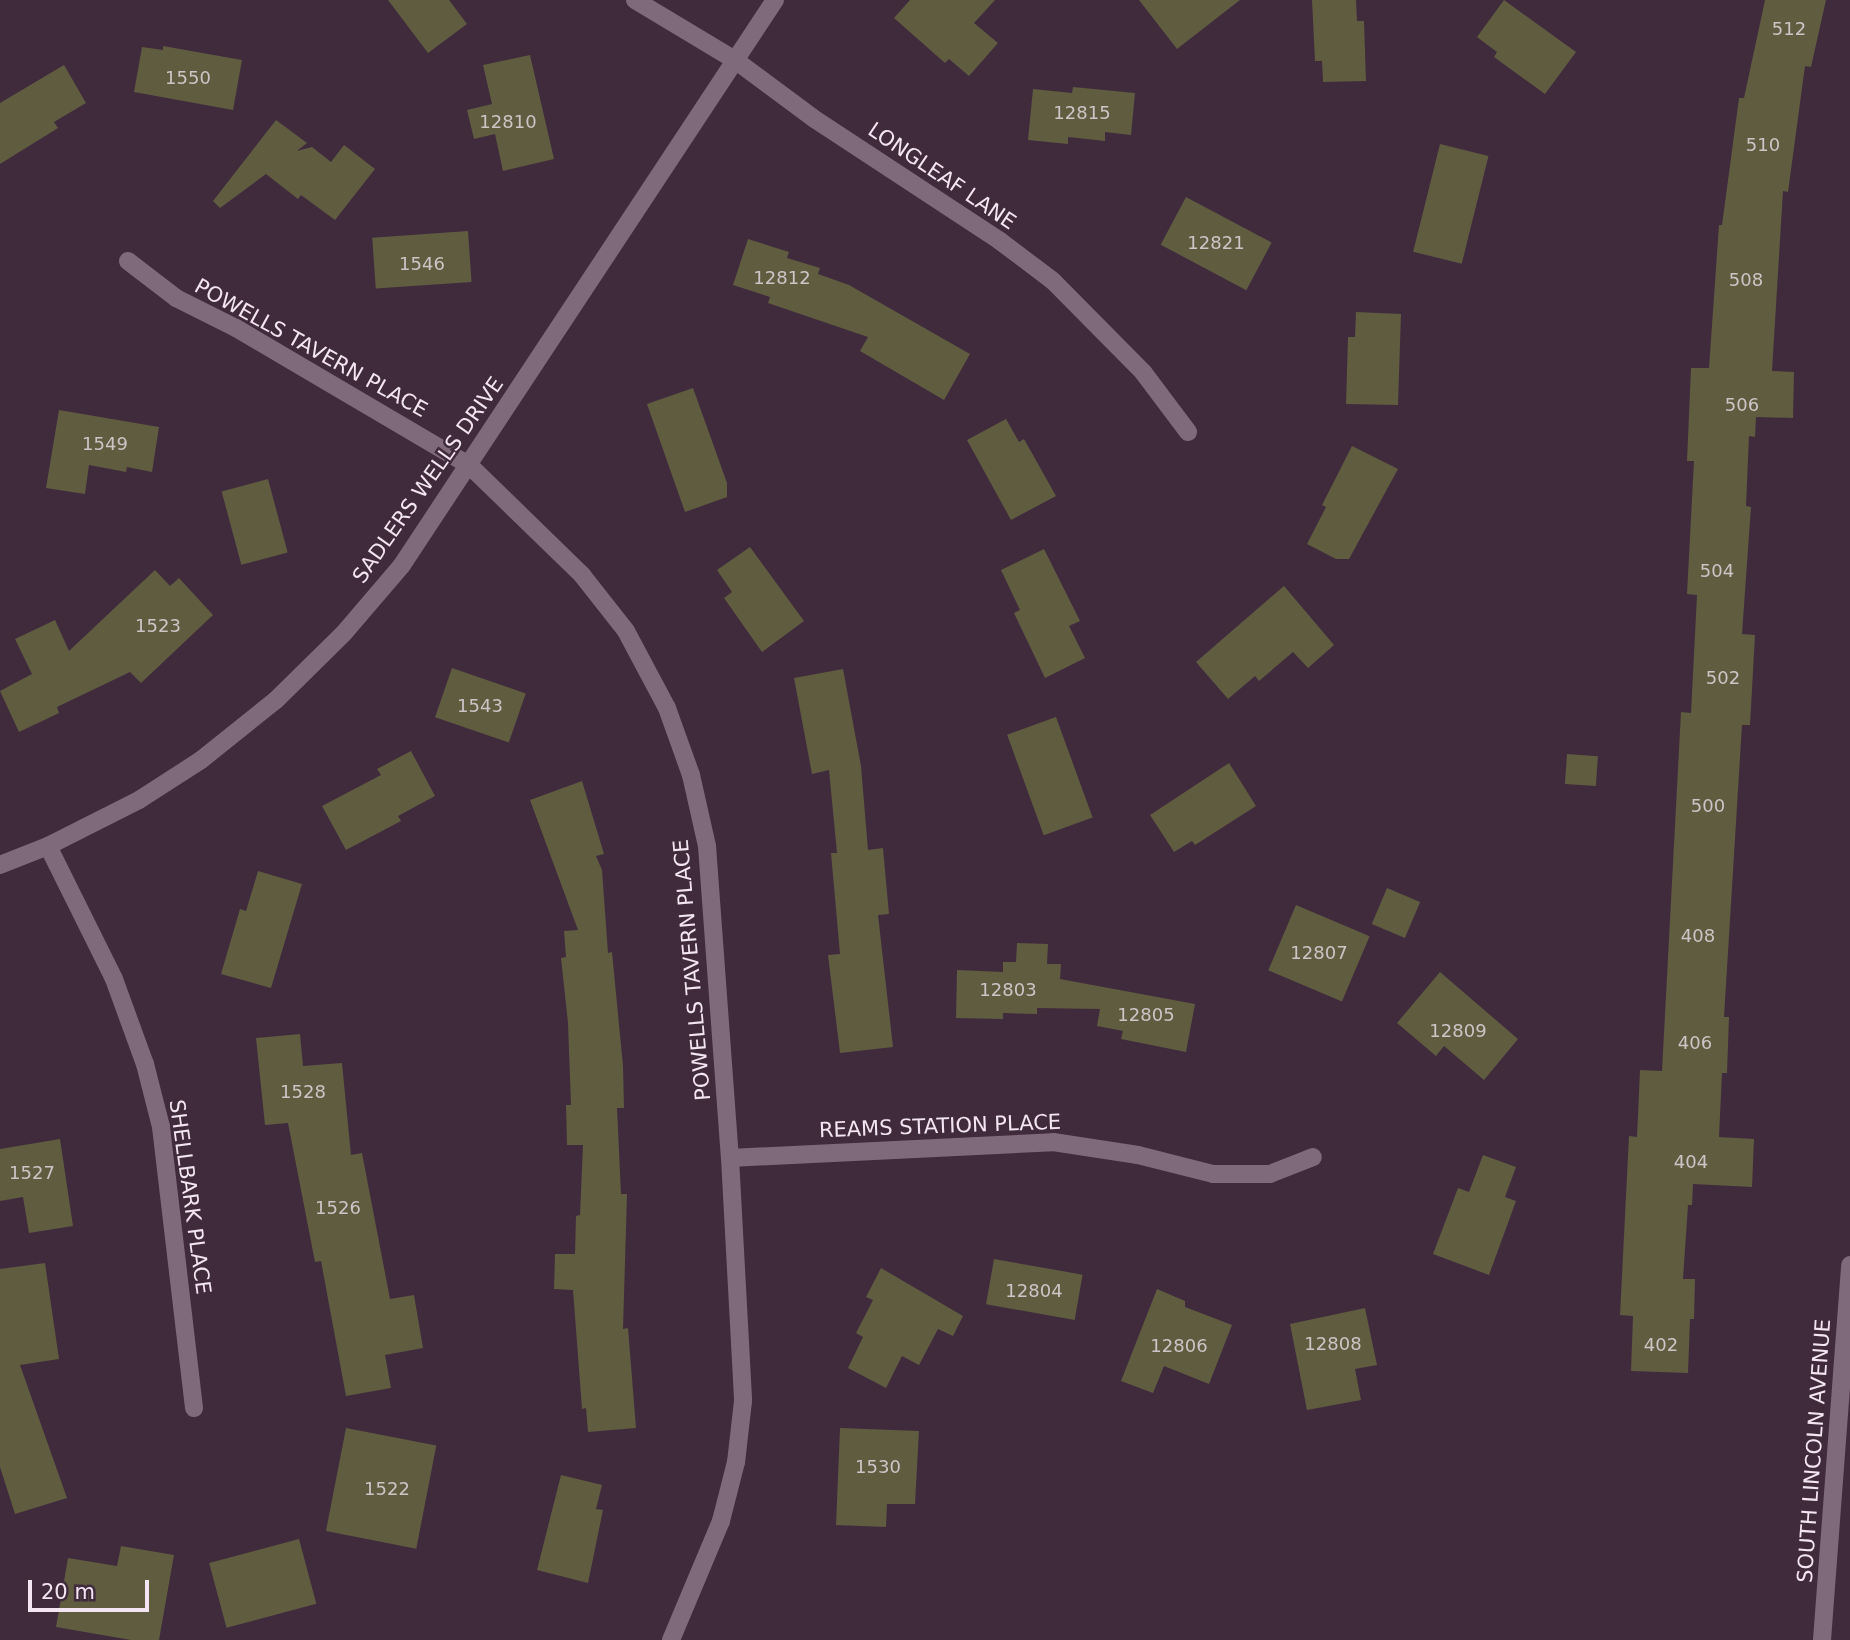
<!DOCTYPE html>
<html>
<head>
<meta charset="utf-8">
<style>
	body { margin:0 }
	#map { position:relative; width:1850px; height:1640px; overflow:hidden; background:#402b3d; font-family:"DejaVu Sans",sans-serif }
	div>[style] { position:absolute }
	.building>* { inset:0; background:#5f5c40; transform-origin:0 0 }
	.minor>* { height:18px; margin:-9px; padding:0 9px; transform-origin:9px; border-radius:9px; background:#7f6a7c }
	span { translate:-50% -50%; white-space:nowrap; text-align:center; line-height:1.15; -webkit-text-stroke:5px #402b3d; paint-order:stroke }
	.number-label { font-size:18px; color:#cec3c5 }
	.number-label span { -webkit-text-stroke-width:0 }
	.street-label { font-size:21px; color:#f3e5f1 }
	.scale { position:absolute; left:28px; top:1580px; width:121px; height:32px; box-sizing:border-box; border:4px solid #f3e5f1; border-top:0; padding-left:9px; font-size:21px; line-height:24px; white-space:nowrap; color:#f3e5f1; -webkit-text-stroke:5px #402b3d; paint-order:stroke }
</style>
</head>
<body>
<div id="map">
	<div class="building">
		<div style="clip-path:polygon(388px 0,449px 0,467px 24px,428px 53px)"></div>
		<div style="clip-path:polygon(910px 0,995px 0,974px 23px,998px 43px,969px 76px,949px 59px,945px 63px,894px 18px)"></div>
		<div style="clip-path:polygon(1139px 0,1240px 0,1177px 49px)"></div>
		<div style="clip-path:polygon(1312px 0,1356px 0,1357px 21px,1364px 21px,1366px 81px,1323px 82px,1322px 61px,1315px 61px)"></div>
		<div style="clip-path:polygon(1504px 0,1576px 52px,1545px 94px,1494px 57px,1497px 52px,1477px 37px)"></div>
		<div style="clip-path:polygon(1765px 0,1826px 0,1811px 67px,1805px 66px,1788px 192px,1783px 191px,1772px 371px,1794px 372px,1793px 418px,1756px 417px,1755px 437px,1749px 436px,1746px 506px,1751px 507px,1742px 634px,1755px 635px,1750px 725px,1742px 725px,1724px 1017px,1729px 1017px,1727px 1073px,1722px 1073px,1719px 1137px,1754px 1139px,1752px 1187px,1693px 1184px,1692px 1205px,1688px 1205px,1683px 1279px,1695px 1279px,1694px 1319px,1690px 1319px,1688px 1373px,1631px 1371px,1633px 1316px,1620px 1315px,1629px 1136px,1637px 1137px,1640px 1070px,1662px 1071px,1681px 712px,1691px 713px,1697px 595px,1687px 594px,1694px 461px,1687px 461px,1691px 368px,1709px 368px,1719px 225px,1722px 225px,1739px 98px,1744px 98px)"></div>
		<div style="clip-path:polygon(163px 46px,242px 60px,233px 110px,134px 92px,142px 47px,163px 50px)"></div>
		<div style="clip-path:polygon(530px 55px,554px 159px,503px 171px,495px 134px,474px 139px,467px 110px,492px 104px,483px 65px)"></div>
		<div style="clip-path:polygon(64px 65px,86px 103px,54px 122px,58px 128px,0 164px,0 103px)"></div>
		<div style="clip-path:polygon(1073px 87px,1135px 93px,1131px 135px,1105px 132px,1105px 141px,1068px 137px,1068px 144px,1028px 140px,1033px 89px,1072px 93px)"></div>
		<div style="clip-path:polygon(276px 120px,307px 143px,297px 151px,312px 147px,331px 162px,344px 145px,375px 169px,335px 220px,301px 195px,298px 199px,266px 174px,220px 208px,213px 201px)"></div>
		<div style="left:1440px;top:144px;width:50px;height:111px;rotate:14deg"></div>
		<div style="left:1186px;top:197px;width:97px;height:54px;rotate:28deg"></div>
		<div style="left:468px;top:231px;width:51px;height:96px;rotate:86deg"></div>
		<div style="clip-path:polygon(748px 239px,789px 252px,787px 258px,820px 268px,818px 274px,849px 285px,970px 354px,944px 400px,860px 351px,868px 337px,768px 303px,770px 297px,733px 285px)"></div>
		<div style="clip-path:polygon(1356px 312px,1401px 314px,1398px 405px,1346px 404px,1348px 337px,1355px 337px)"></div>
		<div style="clip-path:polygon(693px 388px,727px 483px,727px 497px,685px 512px,647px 404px)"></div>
		<div style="clip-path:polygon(59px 410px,159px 427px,152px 472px,127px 467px,126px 472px,89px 465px,85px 494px,46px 488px)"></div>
		<div style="clip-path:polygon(1006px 419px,1019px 442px,1024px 439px,1056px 496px,1011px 520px,967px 440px)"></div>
		<div style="clip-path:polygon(1352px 446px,1398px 469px,1349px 559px,1336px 559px,1307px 544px,1326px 507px,1322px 505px)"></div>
		<div style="left:268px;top:479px;width:76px;height:48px;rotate:75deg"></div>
		<div style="clip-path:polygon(750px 547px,804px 621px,762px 652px,724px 598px,732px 592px,717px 570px)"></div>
		<div style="clip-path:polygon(1044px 549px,1080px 621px,1069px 626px,1085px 658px,1045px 678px,1014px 613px,1020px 610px,1001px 570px)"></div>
		<div style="clip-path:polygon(155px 570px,170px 586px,179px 578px,213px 615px,141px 683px,130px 672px,57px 707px,59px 713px,19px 732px,0 691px,32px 674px,15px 639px,55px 620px,69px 651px)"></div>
		<div style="clip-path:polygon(1284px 586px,1334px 645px,1308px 668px,1293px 652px,1259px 681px,1255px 676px,1228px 699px,1196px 662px)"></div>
		<div style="left:452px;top:668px;width:78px;height:52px;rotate:19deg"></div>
		<div style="clip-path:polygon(843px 669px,861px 766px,868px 850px,883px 848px,889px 914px,878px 915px,893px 1047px,840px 1053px,828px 955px,840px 954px,831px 853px,837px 853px,829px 770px,812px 774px,794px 678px)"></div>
		<div style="left:1056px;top:717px;width:107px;height:52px;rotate:70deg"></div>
		<div style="clip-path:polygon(411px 751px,435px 796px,398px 816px,401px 821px,346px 850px,322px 806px,381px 775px,377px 769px)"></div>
		<div style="left:1567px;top:754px;width:31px;height:30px;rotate:4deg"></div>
		<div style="clip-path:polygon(1229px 763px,1256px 806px,1195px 845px,1192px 841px,1174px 852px,1150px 815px)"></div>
		<div style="clip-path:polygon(582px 781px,604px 854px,596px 856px,602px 870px,608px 953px,612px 952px,623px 1066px,624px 1108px,617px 1108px,621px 1194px,627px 1194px,623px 1329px,628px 1328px,636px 1428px,588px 1432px,586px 1408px,582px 1409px,573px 1290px,554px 1289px,555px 1254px,575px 1254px,576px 1216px,580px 1215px,583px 1145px,567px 1145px,566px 1105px,571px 1105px,568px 1023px,561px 958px,566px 957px,564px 931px,578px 930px,530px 800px)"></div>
		<div style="clip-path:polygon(258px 871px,302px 884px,271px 988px,221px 974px,240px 909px,246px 911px)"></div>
		<div style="left:1387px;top:888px;width:36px;height:39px;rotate:23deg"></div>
		<div style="left:1296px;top:905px;width:80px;height:71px;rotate:23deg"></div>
		<div style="clip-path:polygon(1017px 943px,1048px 944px,1047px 964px,1061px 964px,1060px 979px,1195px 1004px,1186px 1052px,1121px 1039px,1123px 1031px,1097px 1026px,1100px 1009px,1037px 1008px,1037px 1014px,1003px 1013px,1003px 1019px,956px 1018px,957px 970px,1003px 972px,1003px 962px,1016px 962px)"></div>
		<div style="clip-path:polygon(1440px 972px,1518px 1039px,1484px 1080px,1444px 1046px,1436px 1056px,1397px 1023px)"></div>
		<div style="clip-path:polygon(300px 1034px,303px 1066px,342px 1063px,351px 1155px,362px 1153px,390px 1299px,414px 1295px,423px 1348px,385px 1355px,391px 1388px,346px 1396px,321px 1261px,315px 1262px,288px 1123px,265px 1125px,256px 1038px)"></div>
		<div style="clip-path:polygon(60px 1139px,73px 1226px,29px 1233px,23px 1197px,0 1201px,0 1149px)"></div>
		<div style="clip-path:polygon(1483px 1155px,1516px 1167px,1505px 1197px,1516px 1201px,1489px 1275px,1433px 1254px,1458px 1188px,1469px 1192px)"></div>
		<div style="left:994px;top:1259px;width:90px;height:46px;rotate:10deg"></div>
		<div style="clip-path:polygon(45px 1263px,59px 1359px,20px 1365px,67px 1498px,15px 1514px,0 1467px,0 1269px)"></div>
		<div style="clip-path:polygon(881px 1268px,963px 1316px,953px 1336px,938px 1329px,919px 1365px,902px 1356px,886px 1388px,848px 1368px,863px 1337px,856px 1333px,873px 1300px,866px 1297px)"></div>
		<div style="clip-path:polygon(1157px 1289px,1185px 1301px,1185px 1307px,1232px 1325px,1209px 1384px,1164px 1366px,1153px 1393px,1121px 1381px)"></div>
		<div style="clip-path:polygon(1365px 1308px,1377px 1365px,1355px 1369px,1361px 1400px,1307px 1410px,1290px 1324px)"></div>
		<div style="left:346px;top:1428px;width:92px;height:105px;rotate:11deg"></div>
		<div style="clip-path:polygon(840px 1428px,919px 1431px,915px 1504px,887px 1504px,886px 1527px,836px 1525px)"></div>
		<div style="clip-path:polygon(561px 1475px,602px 1485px,596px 1509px,603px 1510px,588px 1583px,537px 1570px)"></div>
		<div style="left:299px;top:1539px;width:67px;height:93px;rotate:75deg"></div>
		<div style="clip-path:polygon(121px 1546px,174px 1555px,159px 1640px,131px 1640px,56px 1627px,68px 1558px,117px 1566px)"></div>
	</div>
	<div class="minor">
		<div style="left:635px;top:0;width:117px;rotate:31deg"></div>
		<div style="left:735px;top:60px;width:97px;rotate:36.6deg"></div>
		<div style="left:813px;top:118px;width:224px;rotate:33.3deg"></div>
		<div style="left:1000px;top:241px;width:66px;rotate:37deg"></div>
		<div style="left:1053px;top:281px;width:128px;rotate:45.3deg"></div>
		<div style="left:1143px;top:372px;width:75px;rotate:53.1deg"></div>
		<div style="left:128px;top:261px;width:61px;rotate:37.6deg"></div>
		<div style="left:176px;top:298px;width:67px;rotate:26.6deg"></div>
		<div style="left:236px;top:328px;width:270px;rotate:30.5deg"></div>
		<div style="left:469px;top:465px;width:158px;rotate:44.2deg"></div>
		<div style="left:582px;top:575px;width:71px;rotate:51.8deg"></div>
		<div style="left:626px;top:631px;width:87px;rotate:62deg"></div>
		<div style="left:667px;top:708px;width:71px;rotate:70.3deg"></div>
		<div style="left:691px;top:775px;width:73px;rotate:77.3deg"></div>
		<div style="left:707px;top:846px;width:313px;rotate:85.8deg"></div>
		<div style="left:730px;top:1158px;width:243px;rotate:86.9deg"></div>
		<div style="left:743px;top:1401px;width:61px;rotate:96.5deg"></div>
		<div style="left:736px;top:1462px;width:61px;rotate:104.3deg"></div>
		<div style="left:721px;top:1521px;width:129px;rotate:112.8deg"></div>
		<div style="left:48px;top:846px;width:148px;rotate:63.6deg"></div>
		<div style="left:114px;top:979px;width:90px;rotate:70deg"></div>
		<div style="left:145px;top:1064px;width:65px;rotate:75.7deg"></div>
		<div style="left:161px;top:1127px;width:283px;rotate:83.3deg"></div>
		<div style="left:0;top:865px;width:52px;rotate:-21.6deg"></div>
		<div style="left:48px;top:846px;width:102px;rotate:-26.8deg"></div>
		<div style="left:139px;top:800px;width:74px;rotate:-32.8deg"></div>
		<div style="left:201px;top:760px;width:96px;rotate:-38.7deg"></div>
		<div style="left:276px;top:700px;width:95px;rotate:-44.6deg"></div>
		<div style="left:344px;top:633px;width:89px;rotate:-49.5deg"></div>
		<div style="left:402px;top:565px;width:677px;rotate:-56.57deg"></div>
		<div style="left:730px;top:1158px;width:323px;rotate:-2.8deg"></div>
		<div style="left:1053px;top:1142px;width:86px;rotate:8.7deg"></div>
		<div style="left:1138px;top:1155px;width:77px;rotate:14.2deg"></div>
		<div style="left:1213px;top:1174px;width:57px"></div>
		<div style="left:1270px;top:1174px;width:46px;rotate:-21.6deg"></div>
		<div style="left:1822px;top:1640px;width:376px;rotate:-85.7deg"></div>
	</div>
	<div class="number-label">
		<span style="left:1789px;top:29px">512</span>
		<span style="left:188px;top:78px">1550</span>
		<span style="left:1082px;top:113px">12815</span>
		<span style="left:508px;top:122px">12810</span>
		<span style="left:1763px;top:145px">510</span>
		<span style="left:1216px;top:243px">12821</span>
		<span style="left:422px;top:264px">1546</span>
		<span style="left:782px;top:278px">12812</span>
		<span style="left:1746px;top:280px">508</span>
		<span style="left:1742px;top:405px">506</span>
		<span style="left:105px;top:444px">1549</span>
		<span style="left:1717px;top:571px">504</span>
		<span style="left:158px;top:626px">1523</span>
		<span style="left:1723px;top:678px">502</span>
		<span style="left:480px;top:706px">1543</span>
		<span style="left:1708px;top:806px">500</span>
		<span style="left:1698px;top:936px">408</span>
		<span style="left:1319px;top:953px">12807</span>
		<span style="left:1008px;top:990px">12803</span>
		<span style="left:1146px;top:1015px">12805</span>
		<span style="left:1458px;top:1031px">12809</span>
		<span style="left:1695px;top:1043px">406</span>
		<span style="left:303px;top:1092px">1528</span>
		<span style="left:1691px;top:1162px">404</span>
		<span style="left:32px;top:1173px">1527</span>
		<span style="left:338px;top:1208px">1526</span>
		<span style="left:1034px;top:1291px">12804</span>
		<span style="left:1333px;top:1344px">12808</span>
		<span style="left:1661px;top:1345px">402</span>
		<span style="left:1179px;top:1346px">12806</span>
		<span style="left:878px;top:1467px">1530</span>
		<span style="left:387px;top:1489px">1522</span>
	</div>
	<div class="street-label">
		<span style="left:942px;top:176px;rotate:34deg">LONGLEAF LANE</span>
		<span style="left:311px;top:348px;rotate:29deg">POWELLS TAVERN PLACE</span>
		<span style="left:428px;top:480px;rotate:-55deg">SADLERS WELLS DRIVE</span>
		<span style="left:692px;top:970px;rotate:-95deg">POWELLS TAVERN PLACE</span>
		<span style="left:940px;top:1126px;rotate:-2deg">REAMS STATION PLACE</span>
		<span style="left:190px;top:1197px;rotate:82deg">SHELLBARK PLACE</span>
		<span style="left:1814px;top:1451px;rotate:-86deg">SOUTH LINCOLN AVENUE</span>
	</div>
	<div class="scale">20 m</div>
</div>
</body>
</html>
